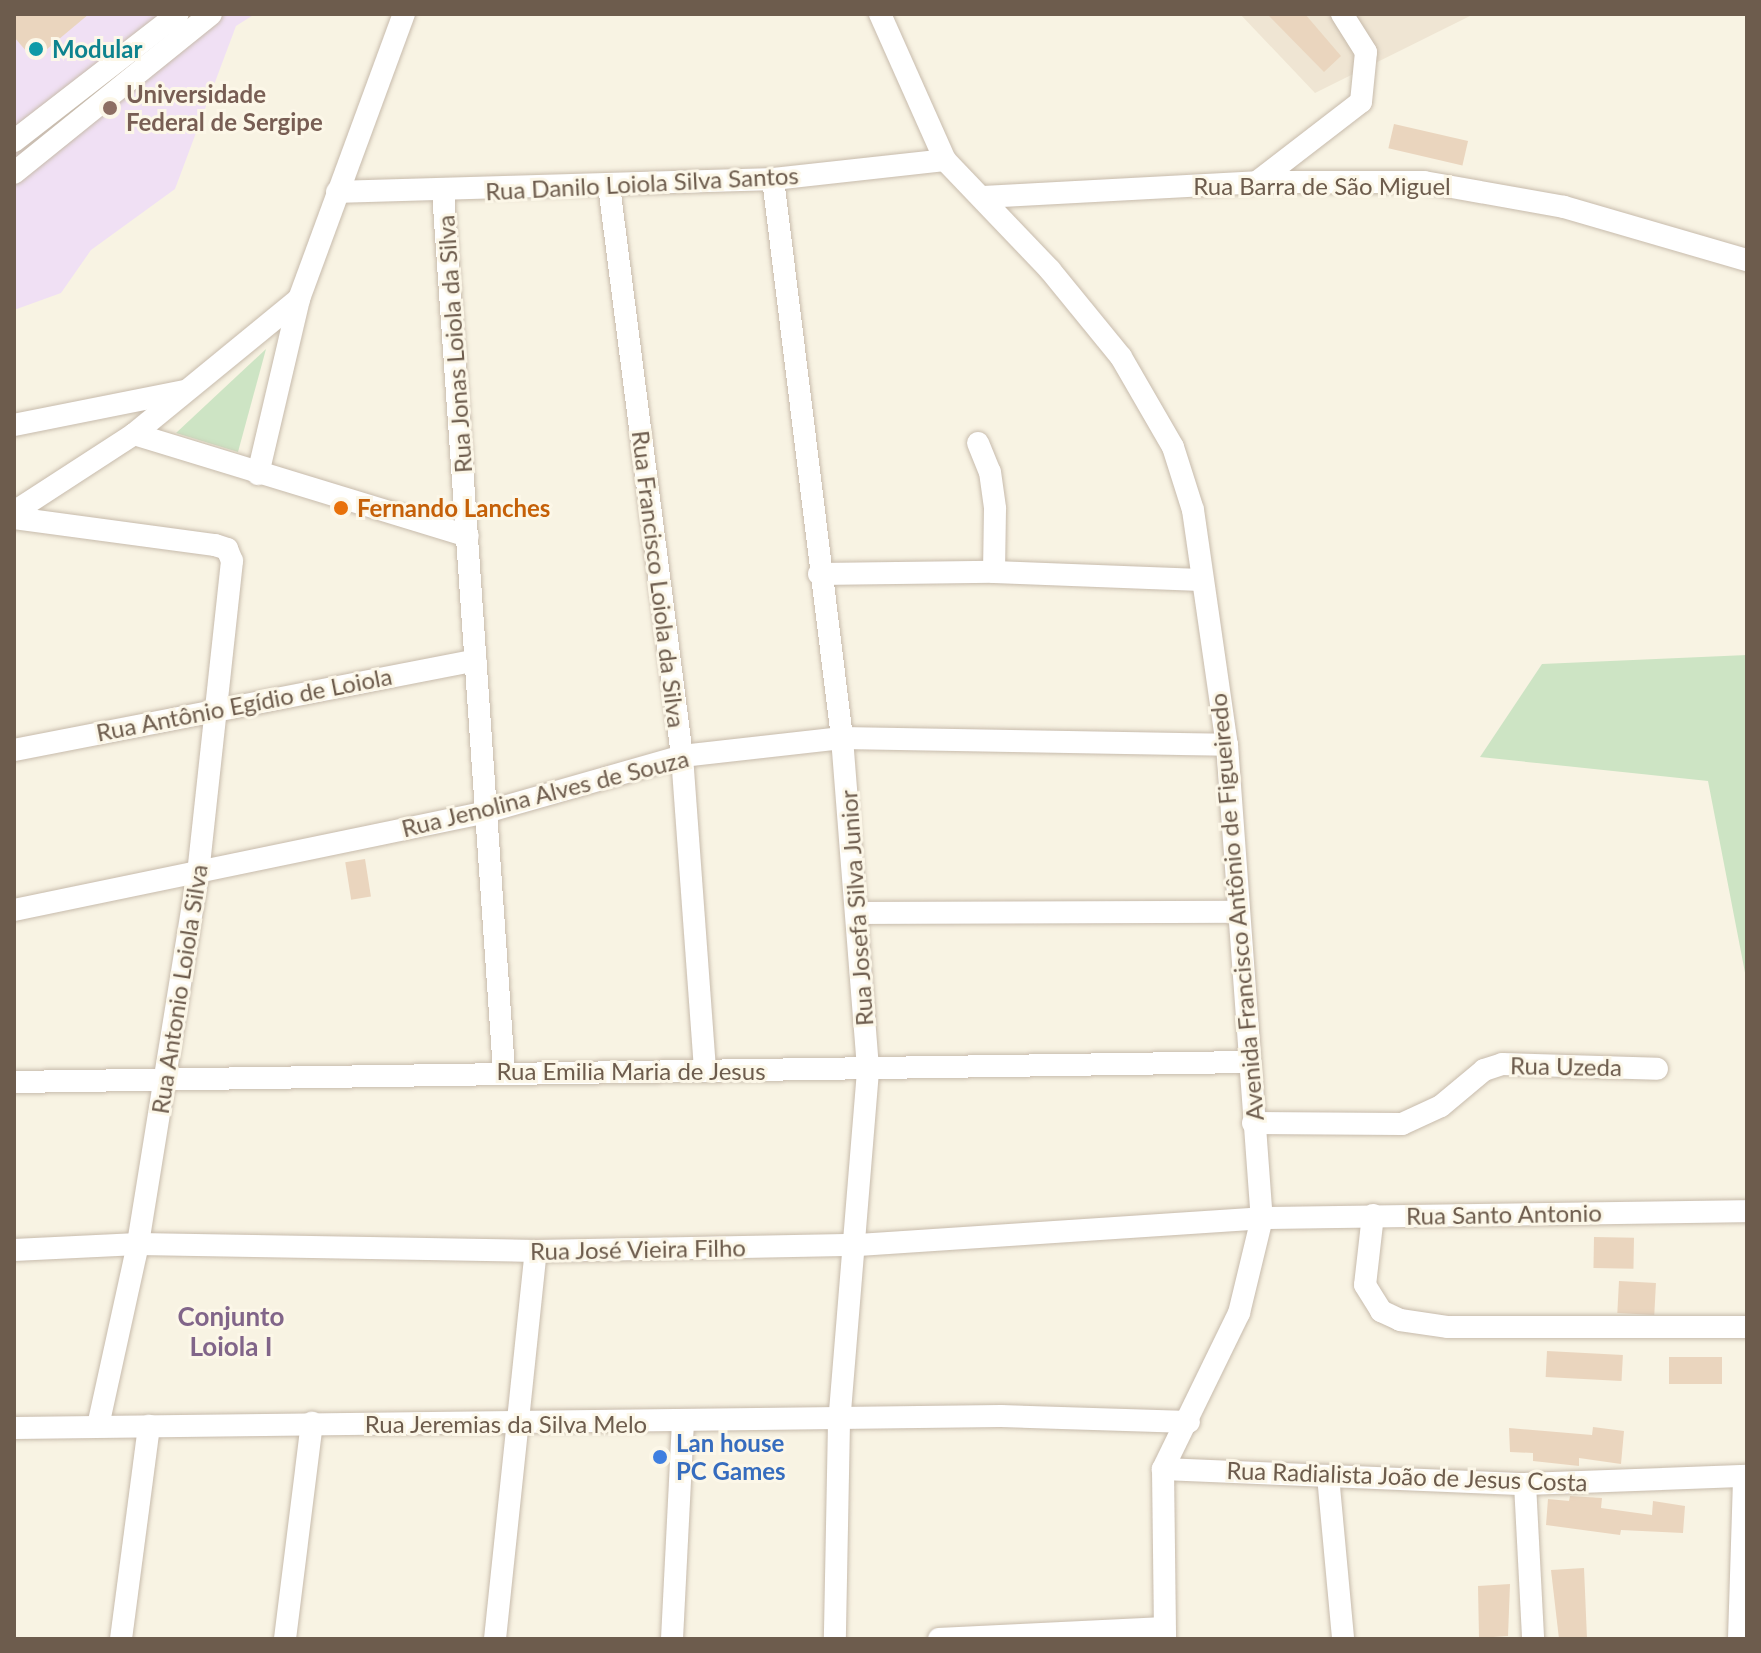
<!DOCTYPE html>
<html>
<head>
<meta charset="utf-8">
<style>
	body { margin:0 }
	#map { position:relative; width:1761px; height:1653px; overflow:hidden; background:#f8f3e3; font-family:Lato,sans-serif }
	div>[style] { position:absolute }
	.residential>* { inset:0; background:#efe5d3 }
	.education>* { inset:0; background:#f0e0f4 }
	.green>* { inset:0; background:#cde4c4 }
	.building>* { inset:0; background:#ead5be; transform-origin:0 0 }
	.roads { filter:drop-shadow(0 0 2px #c7bbac) drop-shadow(0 0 2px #c7bbac) }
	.minor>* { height:22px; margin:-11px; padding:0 11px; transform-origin:11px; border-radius:11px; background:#fff }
	.dots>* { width:22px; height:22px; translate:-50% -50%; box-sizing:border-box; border:4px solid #fcf7e8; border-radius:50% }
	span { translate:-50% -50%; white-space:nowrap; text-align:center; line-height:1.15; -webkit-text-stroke:6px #fcf7e8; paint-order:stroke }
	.culture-label { font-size:24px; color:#0d838f; font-weight:700 }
	.left { translate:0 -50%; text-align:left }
	.education-label { font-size:24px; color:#785e54; font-weight:700 }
	.street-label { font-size:24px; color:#6d5c4d }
	.food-label { font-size:24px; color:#c56008; font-weight:700 }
	.shop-label { font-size:24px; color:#366cbe; font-weight:700 }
	.neighbourhood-label { font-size:26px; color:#816589; font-weight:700 }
	.frame { position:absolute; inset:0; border:16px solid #6d5c4d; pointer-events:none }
</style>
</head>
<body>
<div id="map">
	<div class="residential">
		<div style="clip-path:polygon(1240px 14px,1474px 14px,1315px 93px)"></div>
	</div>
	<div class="education">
		<div style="clip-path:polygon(14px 14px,255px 14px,236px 26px,175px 189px,91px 250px,61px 293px,14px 310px)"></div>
	</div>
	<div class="green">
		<div style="clip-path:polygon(266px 349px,238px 452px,176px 433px)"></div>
		<div style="clip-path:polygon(1747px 655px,1747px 983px,1708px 781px,1480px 757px,1542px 664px)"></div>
	</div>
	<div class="building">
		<div style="clip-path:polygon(14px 14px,89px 14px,34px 60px,14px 37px)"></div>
		<div style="clip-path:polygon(1267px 14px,1305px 14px,1341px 56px,1324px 72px)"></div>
		<div style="left:1394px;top:124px;width:76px;height:25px;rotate:13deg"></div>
		<div style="left:365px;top:859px;width:38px;height:20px;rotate:81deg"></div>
		<div style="left:1594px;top:1237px;width:40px;height:31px;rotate:1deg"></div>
		<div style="left:1619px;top:1281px;width:37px;height:32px;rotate:3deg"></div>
		<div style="left:1547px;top:1351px;width:76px;height:26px;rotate:3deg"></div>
		<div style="left:1722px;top:1357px;width:27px;height:53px;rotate:90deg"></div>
		<div style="clip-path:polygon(1593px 1427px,1624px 1431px,1621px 1464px,1579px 1458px,1579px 1466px,1533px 1461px,1533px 1453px,1510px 1452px,1509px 1428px,1592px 1435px)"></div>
		<div style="clip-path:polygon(1570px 1496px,1602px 1498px,1601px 1508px,1652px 1515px,1653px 1501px,1685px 1506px,1683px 1533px,1621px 1530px,1620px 1535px,1546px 1525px,1548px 1499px,1569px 1501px)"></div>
		<div style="clip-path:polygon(1584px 1568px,1587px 1639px,1559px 1639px,1551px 1570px)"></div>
		<div style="clip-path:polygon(1510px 1584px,1508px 1636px,1479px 1638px,1478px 1586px)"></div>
	</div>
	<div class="roads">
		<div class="minor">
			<div style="left:880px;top:14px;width:160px;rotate:66deg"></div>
			<div style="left:945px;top:160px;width:152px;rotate:46.3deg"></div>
			<div style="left:1050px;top:270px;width:112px;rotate:50.8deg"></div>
			<div style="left:1121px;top:357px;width:104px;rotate:60deg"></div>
			<div style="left:1173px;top:447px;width:66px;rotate:72.4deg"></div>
			<div style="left:1193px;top:510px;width:237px;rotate:81.8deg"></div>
			<div style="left:1227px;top:745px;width:474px;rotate:85.8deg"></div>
			<div style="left:1262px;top:1218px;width:98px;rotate:103.6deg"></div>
			<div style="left:1239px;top:1313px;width:174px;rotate:116deg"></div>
			<div style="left:1163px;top:1469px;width:170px;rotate:89.3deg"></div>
			<div style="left:14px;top:141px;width:207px;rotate:-37.8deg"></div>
			<div style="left:14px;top:173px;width:253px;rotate:-38.9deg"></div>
			<div style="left:773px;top:179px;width:563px;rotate:82.96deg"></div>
			<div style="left:842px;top:738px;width:334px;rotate:85.5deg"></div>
			<div style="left:868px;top:1071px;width:352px;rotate:94.7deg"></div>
			<div style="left:839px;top:1422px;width:217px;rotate:91.1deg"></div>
			<div style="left:1257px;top:182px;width:131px;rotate:-37.6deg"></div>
			<div style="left:1361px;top:102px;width:50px;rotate:-84.3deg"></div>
			<div style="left:1366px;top:52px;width:45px;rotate:-122.3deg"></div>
			<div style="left:609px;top:186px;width:575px;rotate:82.7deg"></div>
			<div style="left:682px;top:756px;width:314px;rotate:85.8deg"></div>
			<div style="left:337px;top:192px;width:436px;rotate:-1.7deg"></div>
			<div style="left:773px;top:179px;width:173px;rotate:-6.3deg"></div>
			<div style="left:443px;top:192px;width:882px;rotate:86.03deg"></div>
			<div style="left:983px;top:197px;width:274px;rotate:-3.1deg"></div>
			<div style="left:1257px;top:182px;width:167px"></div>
			<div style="left:1424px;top:182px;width:142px;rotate:10.1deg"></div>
			<div style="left:1564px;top:207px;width:191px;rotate:16.2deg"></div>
			<div style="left:14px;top:425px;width:173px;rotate:-11.3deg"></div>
			<div style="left:134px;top:434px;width:349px;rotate:17deg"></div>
			<div style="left:978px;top:443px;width:31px;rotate:68deg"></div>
			<div style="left:990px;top:472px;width:37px;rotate:82deg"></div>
			<div style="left:995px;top:509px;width:63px;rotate:90.9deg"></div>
			<div style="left:258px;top:474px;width:180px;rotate:-76.8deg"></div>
			<div style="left:299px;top:299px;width:304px;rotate:-69.8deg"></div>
			<div style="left:14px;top:512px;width:143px;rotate:-33deg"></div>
			<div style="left:134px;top:434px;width:213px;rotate:-39.3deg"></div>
			<div style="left:14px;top:518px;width:203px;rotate:7.7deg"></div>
			<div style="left:215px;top:545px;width:13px;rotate:18deg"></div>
			<div style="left:227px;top:549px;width:13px;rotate:67deg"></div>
			<div style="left:232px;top:561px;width:314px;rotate:96.2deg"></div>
			<div style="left:198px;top:873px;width:376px;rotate:99.2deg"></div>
			<div style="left:138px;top:1244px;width:186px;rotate:102.4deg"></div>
			<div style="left:819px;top:574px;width:175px;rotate:-0.7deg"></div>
			<div style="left:994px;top:572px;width:207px;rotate:2.2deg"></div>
			<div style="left:14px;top:750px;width:470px;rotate:-11deg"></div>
			<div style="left:14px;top:910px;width:482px;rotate:-11.7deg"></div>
			<div style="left:486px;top:812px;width:204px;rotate:-15.9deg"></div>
			<div style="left:682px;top:756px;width:161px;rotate:-6.4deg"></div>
			<div style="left:842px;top:738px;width:385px;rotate:1deg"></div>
			<div style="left:858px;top:913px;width:379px;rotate:-0.2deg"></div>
			<div style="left:14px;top:1082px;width:1234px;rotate:-0.93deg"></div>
			<div style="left:1253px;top:1123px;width:149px;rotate:0.4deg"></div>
			<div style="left:1402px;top:1124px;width:43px;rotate:-24.8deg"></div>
			<div style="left:1441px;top:1106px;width:56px;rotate:-39.9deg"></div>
			<div style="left:1484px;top:1070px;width:19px;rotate:-18deg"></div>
			<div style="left:1502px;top:1064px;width:155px;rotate:1.8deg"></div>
			<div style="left:1373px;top:1215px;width:70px;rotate:96.5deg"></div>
			<div style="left:1365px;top:1285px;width:31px;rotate:58deg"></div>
			<div style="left:1381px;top:1311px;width:21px;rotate:25deg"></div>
			<div style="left:1400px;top:1320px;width:49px;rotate:8.3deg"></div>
			<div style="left:1448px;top:1327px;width:299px"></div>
			<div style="left:14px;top:1250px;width:124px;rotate:-2.8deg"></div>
			<div style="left:138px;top:1244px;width:398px;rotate:1deg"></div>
			<div style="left:536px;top:1251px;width:322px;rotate:-1.1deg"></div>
			<div style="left:858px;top:1245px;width:405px;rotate:-3.8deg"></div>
			<div style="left:1262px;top:1218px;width:485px;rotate:-0.8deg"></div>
			<div style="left:14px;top:1428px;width:987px;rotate:-0.7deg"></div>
			<div style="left:1001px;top:1416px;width:188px;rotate:1.8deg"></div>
			<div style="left:1163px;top:1469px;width:362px;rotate:2.4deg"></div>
			<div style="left:1525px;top:1484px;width:222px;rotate:-2.1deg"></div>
			<div style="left:1328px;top:1476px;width:164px;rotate:84.7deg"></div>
			<div style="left:1525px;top:1484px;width:155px;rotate:87deg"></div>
			<div style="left:121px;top:1639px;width:215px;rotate:-82.5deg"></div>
			<div style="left:285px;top:1639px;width:218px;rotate:-82.9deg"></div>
			<div style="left:495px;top:1639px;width:390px;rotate:-84deg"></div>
			<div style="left:672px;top:1639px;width:216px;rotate:-87.1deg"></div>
			<div style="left:939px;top:1639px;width:225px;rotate:-2.8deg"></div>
			<div style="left:1739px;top:1639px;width:163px;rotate:-88.2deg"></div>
		</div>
	</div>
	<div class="dots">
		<div style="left:36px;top:49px;background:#0f9aa8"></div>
		<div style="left:110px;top:108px;background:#8d6e63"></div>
		<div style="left:341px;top:508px;background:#e8710a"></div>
		<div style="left:660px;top:1457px;background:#3f7fe0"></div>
	</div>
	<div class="culture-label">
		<span class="left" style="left:52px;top:49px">Modular</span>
	</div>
	<div class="education-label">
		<span class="left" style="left:126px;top:108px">Universidade<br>Federal de Sergipe</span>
	</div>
	<div class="street-label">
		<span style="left:642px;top:183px;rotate:-3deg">Rua Danilo Loiola Silva Santos</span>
		<span style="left:1322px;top:186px">Rua Barra de São Miguel</span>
		<span style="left:454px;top:344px;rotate:-94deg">Rua Jonas Loiola da Silva</span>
		<span style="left:659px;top:579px;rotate:83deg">Rua Francisco Loiola da Silva</span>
		<span style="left:244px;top:704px;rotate:-11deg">Rua Antônio Egídio de Loiola</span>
		<span style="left:545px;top:793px;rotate:-14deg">Rua Jenolina Alves de Souza</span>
		<span style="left:1236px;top:907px;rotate:-95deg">Avenida Francisco Antônio de Figueiredo</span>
		<span style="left:856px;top:908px;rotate:-94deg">Rua Josefa Silva Junior</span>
		<span style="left:179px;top:989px;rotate:-81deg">Rua Antonio Loiola Silva</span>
		<span style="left:1566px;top:1066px;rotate:1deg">Rua Uzeda</span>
		<span style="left:631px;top:1071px">Rua Emilia Maria de Jesus</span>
		<span style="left:1504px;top:1214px;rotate:-1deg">Rua Santo Antonio</span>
		<span style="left:638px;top:1249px;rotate:-1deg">Rua José Vieira Filho</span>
		<span style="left:506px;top:1424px">Rua Jeremias da Silva Melo</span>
		<span style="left:1407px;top:1476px;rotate:2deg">Rua Radialista João de Jesus Costa</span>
	</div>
	<div class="food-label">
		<span class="left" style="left:357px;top:508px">Fernando Lanches</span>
	</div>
	<div class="shop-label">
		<span class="left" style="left:676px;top:1457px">Lan house<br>PC Games</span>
	</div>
	<div class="neighbourhood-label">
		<span style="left:231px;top:1332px">Conjunto<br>Loiola I</span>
	</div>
	<div class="frame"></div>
</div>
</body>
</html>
